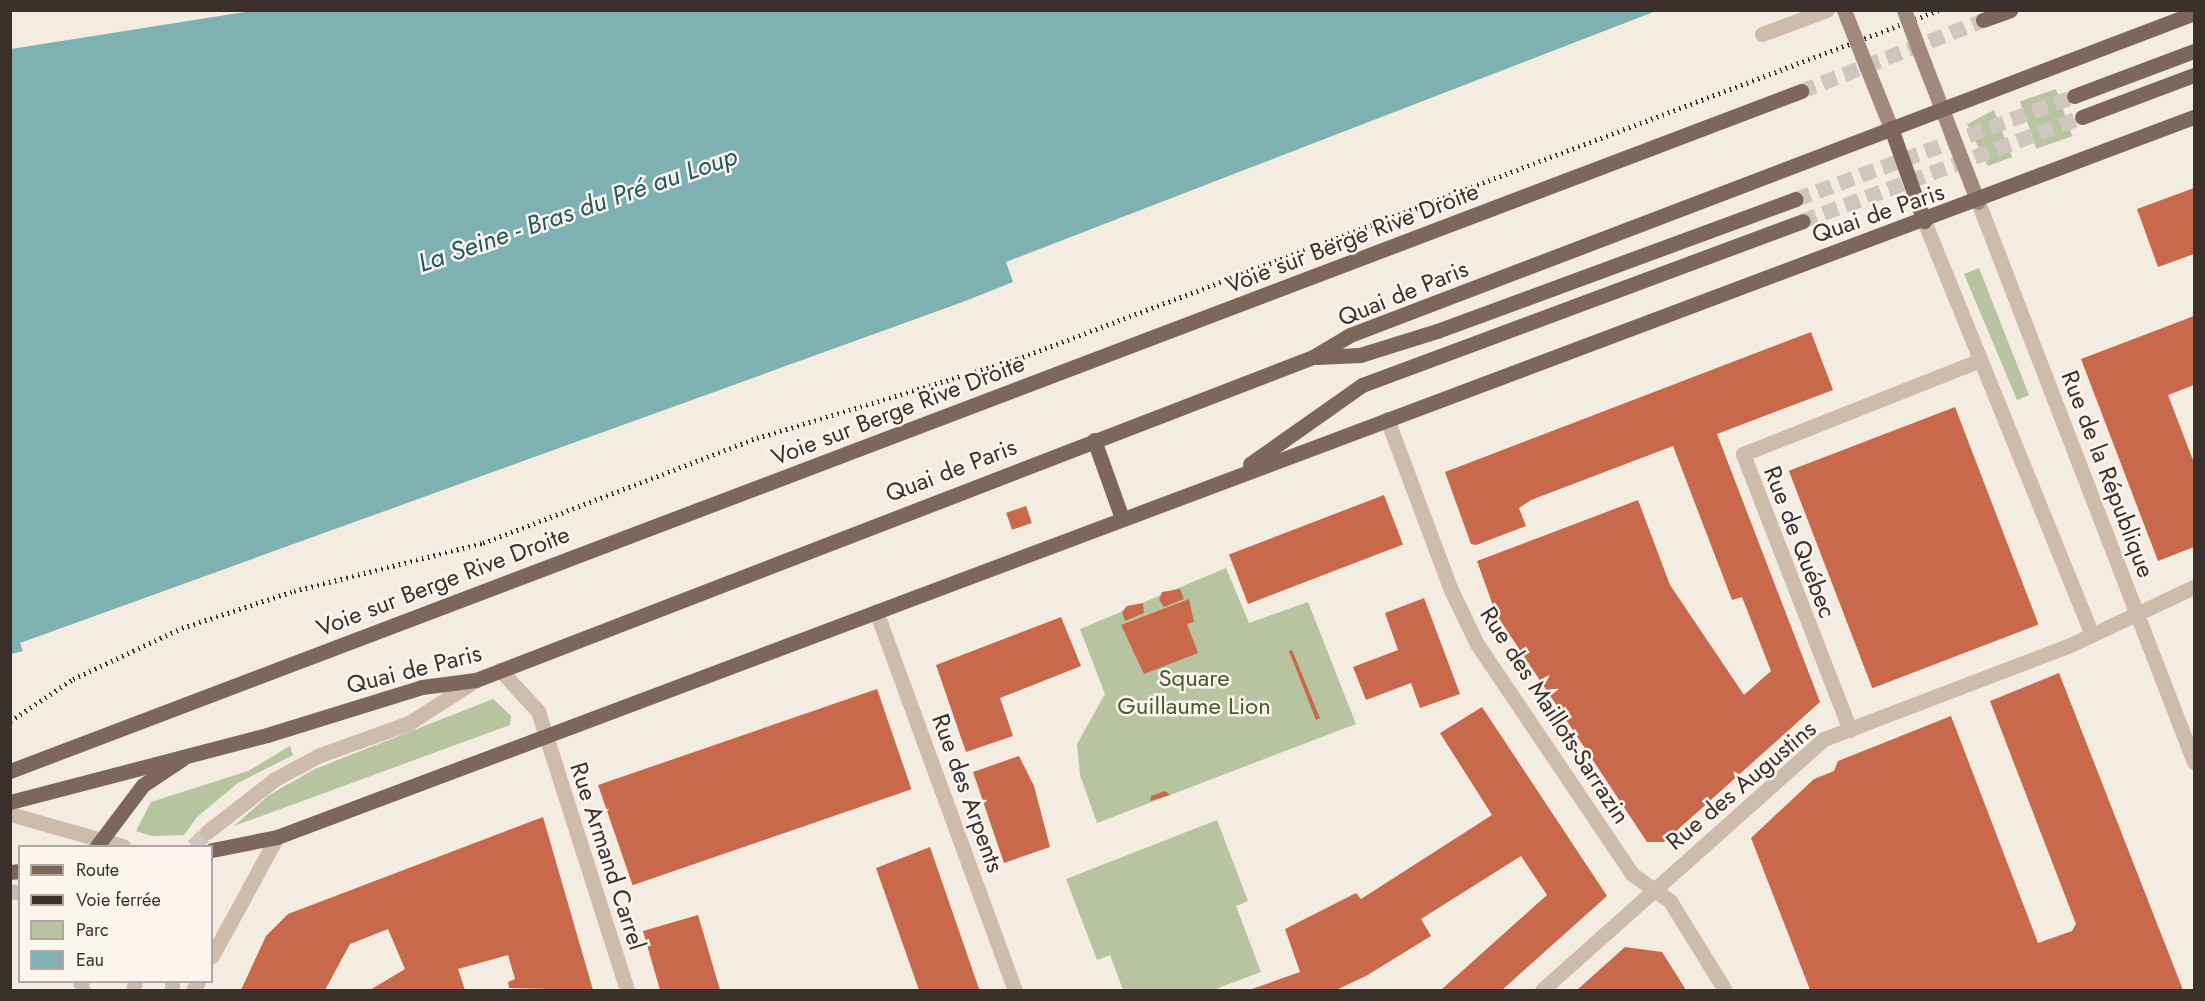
<!DOCTYPE html>
<html>
<head>
<meta charset="utf-8">
<style>
	body { margin:0 }
	#map { position:relative; width:2205px; height:1001px; overflow:hidden; background:#f4ebe1; font-family:Jost,sans-serif }
	div>[style] { position:absolute }
	.green>* { inset:0; background:#b8c4a0; transform-origin:0 0 }
	.water>* { inset:0; background:#7fb0b2 }
	.building>* { inset:0; background:#c8694b; transform-origin:0 0 }
	.tertiary-tunnel>* { height:15px; margin-top:-7.5px; transform-origin:0; background:repeating-linear-gradient(90deg,#cfc6bd 0 15px,transparent 0 23px) }
	.primary-tunnel>* { height:15px; margin-top:-7.5px; transform-origin:0; background:repeating-linear-gradient(90deg,#cfc6bd 0 15px,transparent 0 23px) }
	.pedestrian>* { height:15px; margin:-7.5px; padding:0 7.5px; transform-origin:7.5px; border-radius:7.5px; background:#cdbbac }
	.minor>* { height:15px; margin:-7.5px; padding:0 7.5px; transform-origin:7.5px; border-radius:7.5px; background:#cdbbac }
	.tertiary>* { height:15px; margin:-7.5px; padding:0 7.5px; transform-origin:7.5px; border-radius:7.5px; background:#cdbbac }
	.secondary>* { height:15px; margin:-7.5px; padding:0 7.5px; transform-origin:7.5px; border-radius:7.5px; background:#a18a7d }
	.primary>* { height:15px; margin:-7.5px; padding:0 7.5px; transform-origin:7.5px; border-radius:7.5px; background:#7d675c }
	.rail>* { height:4.5px; margin-top:-2.25px; transform-origin:0; background:repeating-linear-gradient(90deg,#3b302b 0 1.5px,transparent 0 6px) }
	.secondary-bridge>* { height:15px; margin:-7.5px; padding:0 7.5px; transform-origin:7.5px; border-radius:7.5px; background:#a18a7d }
	span { translate:-50% -50%; white-space:nowrap; text-align:center; line-height:1.15; -webkit-text-stroke:5px #fbf5ee; paint-order:stroke }
	.street-label { font-size:24px; color:#3b302b }
	.park-label { font-size:24px; color:#4a5a2e }
	.water-label { font-size:26px; color:#1f5a5e; font-style:italic }
	.frame { position:absolute; inset:0; border:12px solid #3b302b; pointer-events:none }
	.legend { position:absolute; left:18px; top:845px; width:195px; height:138px; box-sizing:border-box; background:#fbf5ee; border:2px solid #aea6a0; margin:0; padding:8px 10px; list-style:none; font-size:18px; color:#3b302b }
	.legend li { display:flex; align-items:center; gap:12px; height:30px }
	.legend b { width:30px; border:2px solid #aea6a0 }
</style>
</head>
<body>
<div id="map">
	<div class="green">
		<div style="left:2056px;top:89px;width:50px;height:38px;rotate:71deg"></div>
		<div style="clip-path:polygon(1994px 110px,2012px 157px,1988px 166px,1967px 124px)"></div>
		<div style="clip-path:polygon(1979px 268px,2029px 395px,2017px 400px,1964px 274px)"></div>
		<div style="clip-path:polygon(1226px 568px,1249px 623px,1308px 602px,1356px 724px,1097px 823px,1080px 775px,1077px 744px,1105px 694px,1080px 629px)"></div>
		<div style="clip-path:polygon(493px 699px,511px 716px,510px 725px,234px 826px,269px 795px,315px 769px)"></div>
		<div style="clip-path:polygon(290px 746px,293px 755px,238px 783px,197px 817px,184px 835px,152px 836px,136px 831px,151px 802px,248px 771px)"></div>
		<div style="clip-path:polygon(1217px 820px,1248px 901px,1236px 906px,1261px 972px,1213px 990px,1123px 990px,1110px 955px,1097px 960px,1066px 879px)"></div>
	</div>
	<div class="water">
		<div style="clip-path:polygon(257px 10px,1656px 10px,1656px 11px,1006px 262px,1013px 282px,960px 303px,20px 643px,23px 651px,11px 654px,11px 49px)"></div>
	</div>
	<div class="building">
		<div style="clip-path:polygon(2194px 188px,2194px 254px,2158px 267px,2137px 209px)"></div>
		<div style="clip-path:polygon(2194px 316px,2194px 385px,2168px 395px,2194px 463px,2194px 547px,2158px 561px,2081px 359px)"></div>
		<div style="clip-path:polygon(1811px 332px,1833px 390px,1717px 434px,1820px 702px,1664px 842px,1647px 842px,1496px 614px,1477px 561px,1638px 500px,1670px 585px,1744px 695px,1771px 671px,1742px 597px,1732px 600px,1673px 446px,1531px 500px,1519px 508px,1526px 526px,1476px 545px,1471px 544px,1445px 472px)"></div>
		<div style="left:1955px;top:407px;width:233px;height:178px;rotate:69deg"></div>
		<div style="left:1384px;top:495px;width:53px;height:166px;rotate:69deg"></div>
		<div style="left:1026px;top:506px;width:18px;height:21px;rotate:71deg"></div>
		<div style="clip-path:polygon(1180px 589px,1184px 599px,1164px 607px,1159px 600px,1162px 592px)"></div>
		<div style="clip-path:polygon(1424px 598px,1460px 694px,1420px 708px,1411px 683px,1366px 700px,1353px 667px,1398px 650px,1385px 613px)"></div>
		<div style="clip-path:polygon(1189px 599px,1194px 622px,1187px 624px,1198px 653px,1144px 674px,1121px 625px)"></div>
		<div style="clip-path:polygon(1143px 603px,1144px 613px,1125px 621px,1122px 612px,1127px 606px)"></div>
		<div style="clip-path:polygon(1061px 617px,1081px 666px,1000px 698px,1013px 736px,966px 752px,936px 665px)"></div>
		<div style="clip-path:polygon(1292px 650px,1320px 718px,1316px 720px,1289px 651px)"></div>
		<div style="clip-path:polygon(2059px 673px,2183px 990px,1810px 990px,1751px 838px,1814px 779px,1834px 771px,1838px 761px,1951px 716px,2038px 943px,2072px 931px,2076px 924px,1990px 701px)"></div>
		<div style="left:877px;top:689px;width:106px;height:295px;rotate:71deg"></div>
		<div style="clip-path:polygon(1482px 707px,1607px 896px,1502px 990px,1442px 989px,1547px 895px,1521px 856px,1421px 919px,1431px 936px,1366px 976px,1336px 990px,1249px 990px,1300px 972px,1285px 929px,1356px 893px,1361px 899px,1492px 815px,1440px 733px)"></div>
		<div style="clip-path:polygon(1019px 756px,1034px 786px,1050px 847px,1004px 863px,973px 772px)"></div>
		<div style="clip-path:polygon(1165px 791px,1170px 795px,1150px 801px,1151px 796px)"></div>
		<div style="clip-path:polygon(543px 817px,593px 990px,509px 988px,508px 982px,515px 979px,508px 955px,458px 969px,465px 990px,370px 990px,405px 969px,388px 929px,350px 944px,325px 990px,241px 990px,266px 936px,288px 914px)"></div>
		<div style="clip-path:polygon(930px 847px,978px 986px,980px 990px,919px 990px,876px 868px)"></div>
		<div style="clip-path:polygon(698px 915px,720px 990px,660px 990px,643px 931px)"></div>
		<div style="clip-path:polygon(1625px 947px,1662px 952px,1686px 990px,1577px 990px)"></div>
	</div>
	<div class="tertiary-tunnel">
		<div style="left:193px;top:846px;width:20px;rotate:-45deg"></div>
	</div>
	<div class="primary-tunnel">
		<div style="left:1801px;top:91px;width:195px;rotate:-21.3deg"></div>
		<div style="left:1796px;top:199px;width:296px;rotate:-20.3deg"></div>
		<div style="left:1802px;top:221px;width:299px;rotate:-20.4deg"></div>
	</div>
	<div class="pedestrian">
		<div style="left:1762px;top:34px;width:69px;rotate:-20.3deg"></div>
	</div>
	<div class="minor">
		<div style="left:1924px;top:221px;width:446px;rotate:67.9deg"></div>
		<div style="left:1387px;top:419px;width:183px;rotate:69.5deg"></div>
		<div style="left:1451px;top:590px;width:60px;rotate:64.3deg"></div>
		<div style="left:1477px;top:644px;width:277px;rotate:56deg"></div>
		<div style="left:1632px;top:874px;width:47px;rotate:35.4deg"></div>
		<div style="left:1670px;top:901px;width:105px;rotate:58.3deg"></div>
		<div style="left:876px;top:611px;width:404px;rotate:69.9deg"></div>
		<div style="left:500px;top:670px;width:56px;rotate:47.2deg"></div>
		<div style="left:538px;top:711px;width:293px;rotate:72.3deg"></div>
		<div style="left:1850px;top:730px;width:296px;rotate:-111.2deg"></div>
		<div style="left:1743px;top:454px;width:255px;rotate:-21.6deg"></div>
		<div style="left:1542px;top:990px;width:378px;rotate:-41.7deg"></div>
		<div style="left:1824px;top:739px;width:263px;rotate:-20.9deg"></div>
		<div style="left:2070px;top:645px;width:137px;rotate:-25.1deg"></div>
	</div>
	<div class="tertiary">
		<div style="left:1978px;top:202px;width:600px;rotate:68.91deg"></div>
		<div style="left:10px;top:814px;width:117px;rotate:15.8deg"></div>
		<div style="left:207px;top:832px;width:86px;rotate:-37.9deg"></div>
		<div style="left:275px;top:779px;width:51px;rotate:-28.1deg"></div>
		<div style="left:320px;top:755px;width:95px;rotate:-19.8deg"></div>
		<div style="left:409px;top:723px;width:80px;rotate:-32.7deg"></div>
		<div style="left:10px;top:891px;width:10px;rotate:11deg"></div>
		<div style="left:212px;top:956px;width:136px;rotate:-61.4deg"></div>
		<div style="left:80px;top:982px;width:9px;rotate:69deg"></div>
		<div style="left:133px;top:990px;width:8px;rotate:-76deg"></div>
		<div style="left:172px;top:990px;width:8px;rotate:-90deg"></div>
		<div style="left:193px;top:990px;width:9px;rotate:-58deg"></div>
	</div>
	<div class="secondary">
		<div style="left:1919px;top:50px;width:163px;rotate:68.8deg"></div>
		<div style="left:1867px;top:68px;width:65px;rotate:68.2deg"></div>
	</div>
	<div class="primary">
		<div style="left:1983px;top:20px;width:29px;rotate:-20deg"></div>
		<div style="left:2074px;top:96px;width:128px;rotate:-20.6deg"></div>
		<div style="left:2082px;top:117px;width:120px;rotate:-20.6deg"></div>
		<div style="left:1891px;top:128px;width:99px;rotate:70.5deg"></div>
		<div style="left:1317px;top:357px;width:43px;rotate:-2.7deg"></div>
		<div style="left:1360px;top:355px;width:81px;rotate:-17.3deg"></div>
		<div style="left:1437px;top:331px;width:382px;rotate:-20.2deg"></div>
		<div style="left:1094px;top:440px;width:83px;rotate:70.3deg"></div>
		<div style="left:1250px;top:464px;width:137px;rotate:-35.2deg"></div>
		<div style="left:1362px;top:385px;width:470px;rotate:-20.4deg"></div>
		<div style="left:10px;top:771px;width:1916px;rotate:-20.79deg"></div>
		<div style="left:10px;top:802px;width:266px;rotate:-14.6deg"></div>
		<div style="left:267px;top:735px;width:162px;rotate:-17.2deg"></div>
		<div style="left:422px;top:687px;width:54px;rotate:-7.4deg"></div>
		<div style="left:476px;top:680px;width:897px;rotate:-21.1deg"></div>
		<div style="left:1313px;top:357px;width:43px;rotate:-30.7deg"></div>
		<div style="left:1350px;top:335px;width:903px;rotate:-20.88deg"></div>
		<div style="left:97px;top:846px;width:76px;rotate:-53deg"></div>
		<div style="left:143px;top:785px;width:47px;rotate:-33.7deg"></div>
		<div style="left:212px;top:850px;width:66px;rotate:-11.3deg"></div>
		<div style="left:277px;top:837px;width:2048px;rotate:-20.59deg"></div>
		<div style="left:10px;top:872px;width:10px;rotate:-6deg"></div>
	</div>
	<div class="rail">
		<div style="left:10px;top:721px;width:76px;rotate:-33.7deg"></div>
		<div style="left:73px;top:679px;width:120px;rotate:-25.1deg"></div>
		<div style="left:182px;top:628px;width:118px;rotate:-18.3deg"></div>
		<div style="left:294px;top:591px;width:195px;rotate:-14.3deg"></div>
		<div style="left:483px;top:543px;width:293px;rotate:-21deg"></div>
		<div style="left:757px;top:438px;width:272px;rotate:-16.9deg"></div>
		<div style="left:1017px;top:359px;width:986px;rotate:-20.73deg"></div>
	</div>
	<div class="secondary-bridge">
		<div style="left:1844px;top:10px;width:62px;rotate:68.4deg"></div>
		<div style="left:1904px;top:10px;width:43px;rotate:69.4deg"></div>
	</div>
	<div class="street-label">
		<span style="left:1878px;top:213px;rotate:-19deg">Quai de Paris</span>
		<span style="left:1352px;top:238px;rotate:-21deg">Voie sur Berge Rive Droite</span>
		<span style="left:1403px;top:293px;rotate:-22deg">Quai de Paris</span>
		<span style="left:898px;top:410px;rotate:-21deg">Voie sur Berge Rive Droite</span>
		<span style="left:951px;top:470px;rotate:-21deg">Quai de Paris</span>
		<span style="left:2108px;top:474px;rotate:69deg">Rue de la République</span>
		<span style="left:1800px;top:542px;rotate:69deg">Rue de Québec</span>
		<span style="left:443px;top:581px;rotate:-21deg">Voie sur Berge Rive Droite</span>
		<span style="left:414px;top:669px;rotate:-14deg">Quai de Paris</span>
		<span style="left:1555px;top:715px;rotate:57deg">Rue des Maillots-Sarrazin</span>
		<span style="left:1741px;top:785px;rotate:-40deg">Rue des Augustins</span>
		<span style="left:968px;top:793px;rotate:70deg">Rue des Arpents</span>
		<span style="left:608px;top:856px;rotate:72deg">Rue Armand Carrel</span>
	</div>
	<div class="park-label">
		<span style="left:1194px;top:692px">Square<br>Guillaume Lion</span>
	</div>
	<div class="water-label">
		<span style="left:578px;top:210px;rotate:-19deg">La Seine - Bras du Pré au Loup</span>
	</div>
	<div class="frame"></div>
	<ul class="legend">
	<li><b style="height:8px;background:#7d675c"></b>Route</li>
	<li><b style="height:8px;background:#3b302b"></b>Voie ferrée</li>
	<li><b style="height:16px;background:#b8c4a0"></b>Parc</li>
	<li><b style="height:16px;background:#7fb0b2"></b>Eau</li>
	</ul>
</div>
</body>
</html>
